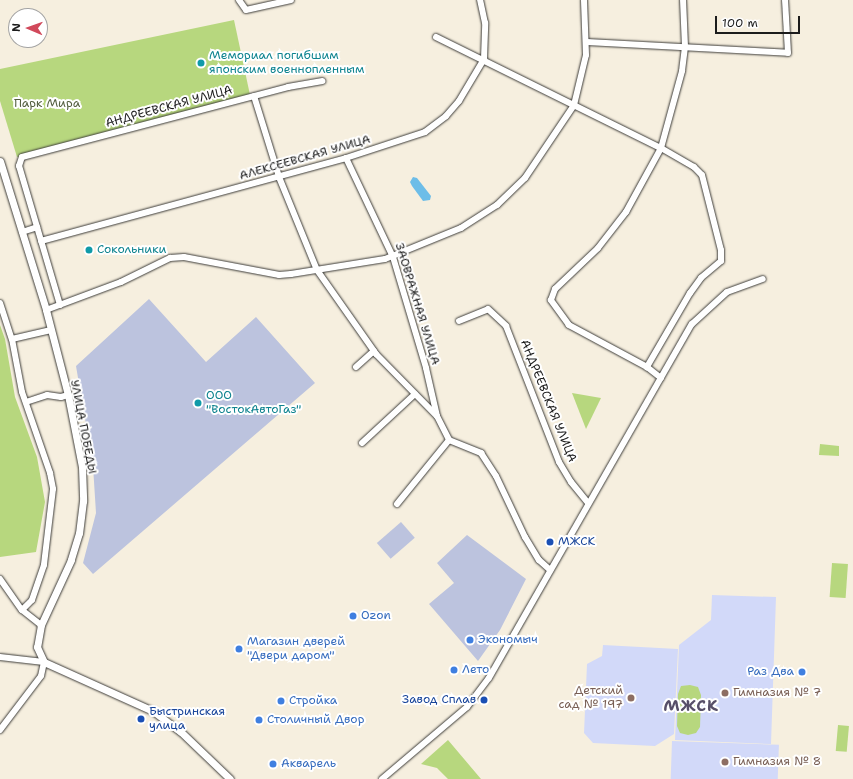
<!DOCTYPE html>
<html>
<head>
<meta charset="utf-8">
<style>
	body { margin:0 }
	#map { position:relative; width:853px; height:779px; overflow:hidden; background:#f6efdf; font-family:"Shantell Sans",sans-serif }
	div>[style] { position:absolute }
	.built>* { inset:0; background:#d2d9f9; transform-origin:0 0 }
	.industrial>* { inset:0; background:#bcc3de; transform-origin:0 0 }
	.green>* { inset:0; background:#b7d77e; transform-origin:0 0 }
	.water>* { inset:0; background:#6dbde8 }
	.roads { filter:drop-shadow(0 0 1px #3d3c39) drop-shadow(0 0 1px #3d3c39) }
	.minor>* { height:6px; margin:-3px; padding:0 3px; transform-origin:3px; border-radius:3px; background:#fff }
	.tertiary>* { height:7px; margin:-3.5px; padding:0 3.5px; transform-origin:3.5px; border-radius:3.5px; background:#fff }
	.dots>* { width:11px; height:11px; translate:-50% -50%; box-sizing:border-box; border:2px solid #fff; border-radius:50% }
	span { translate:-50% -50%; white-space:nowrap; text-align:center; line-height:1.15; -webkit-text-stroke:4px #fff; paint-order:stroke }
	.culture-label { font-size:12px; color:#0d838f }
	.left { translate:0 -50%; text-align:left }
	.park-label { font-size:12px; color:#525d3e }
	.street-label { font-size:12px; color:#1c1c1c }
	.transit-label { font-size:12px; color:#164399 }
	.right { translate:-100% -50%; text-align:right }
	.shop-label { font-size:12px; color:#366cbe }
	.education-label { font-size:12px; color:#785e54 }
	.district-label { font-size:16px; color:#574f68; font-weight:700; letter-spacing:1px }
	.north { position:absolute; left:8px; top:8px; width:40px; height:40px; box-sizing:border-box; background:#fff; border:1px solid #a4a4a4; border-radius:50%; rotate:272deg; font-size:11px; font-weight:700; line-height:16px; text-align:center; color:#1c1c1c }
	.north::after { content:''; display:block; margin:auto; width:14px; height:18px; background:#d1495b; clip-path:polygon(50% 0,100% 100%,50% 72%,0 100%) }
	.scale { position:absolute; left:715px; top:16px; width:85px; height:18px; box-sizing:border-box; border:2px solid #1c1c1c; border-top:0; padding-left:5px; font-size:12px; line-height:14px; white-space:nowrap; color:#1c1c1c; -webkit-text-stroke:3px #fff; paint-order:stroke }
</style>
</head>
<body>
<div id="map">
	<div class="built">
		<div style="clip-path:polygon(712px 595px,776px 597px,771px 744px,675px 740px,679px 645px,711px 620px)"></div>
		<div style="clip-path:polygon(603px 645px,678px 649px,674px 734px,655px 746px,593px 743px,584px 733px,587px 664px,602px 656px)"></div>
		<div style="left:672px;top:741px;width:107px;height:38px;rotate:2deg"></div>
	</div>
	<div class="industrial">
		<div style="clip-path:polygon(149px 299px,206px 362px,256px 317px,315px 383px,93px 574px,83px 563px,96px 513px,93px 466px,76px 366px)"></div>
		<div style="left:401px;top:522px;width:21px;height:32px;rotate:49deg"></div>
		<div style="clip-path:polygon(467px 535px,526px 579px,500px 630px,478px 661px,429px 604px,454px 583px,437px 563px)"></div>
	</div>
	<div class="green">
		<div style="clip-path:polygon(234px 20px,250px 95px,17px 157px,0 101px,0 69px)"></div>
		<div style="clip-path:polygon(0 325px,5px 339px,15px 397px,37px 457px,45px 502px,36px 552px,0 557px)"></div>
		<div style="clip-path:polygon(572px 393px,601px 398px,586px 429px)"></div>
		<div style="clip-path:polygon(820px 444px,839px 446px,839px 456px,819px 455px)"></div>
		<div style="left:832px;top:563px;width:16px;height:34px;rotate:4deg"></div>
		<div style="clip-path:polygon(690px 685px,698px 687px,701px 695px,700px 727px,696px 733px,688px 735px,680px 733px,677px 726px,678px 694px,681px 686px)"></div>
		<div style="left:838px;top:725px;width:11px;height:26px;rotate:5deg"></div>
		<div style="clip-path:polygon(448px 740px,481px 779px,448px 779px,437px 768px,421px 764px)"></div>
	</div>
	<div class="water">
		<div style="clip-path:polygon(413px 177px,417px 178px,431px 196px,430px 200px,423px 201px,412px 186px,410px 182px)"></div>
	</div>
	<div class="roads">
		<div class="minor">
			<div style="left:239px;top:0;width:12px;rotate:55deg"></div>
			<div style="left:246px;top:10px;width:46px;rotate:-12.5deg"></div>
			<div style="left:436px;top:37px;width:251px;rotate:26.3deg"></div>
			<div style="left:661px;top:148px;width:38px;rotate:30deg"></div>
			<div style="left:694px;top:167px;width:11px;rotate:45deg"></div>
			<div style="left:702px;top:175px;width:77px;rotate:75.8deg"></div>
			<div style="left:721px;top:250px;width:11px;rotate:90deg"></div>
			<div style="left:721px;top:261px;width:26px;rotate:140deg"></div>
			<div style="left:701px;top:278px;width:19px;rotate:126deg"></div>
			<div style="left:690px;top:293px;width:86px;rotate:120.2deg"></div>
			<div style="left:587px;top:42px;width:201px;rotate:3.1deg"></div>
			<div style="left:788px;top:53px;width:53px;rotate:-93.2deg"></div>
			<div style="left:254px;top:96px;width:85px;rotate:72.8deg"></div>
			<div style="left:279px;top:177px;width:100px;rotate:67.8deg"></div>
			<div style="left:317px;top:270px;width:103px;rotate:54.9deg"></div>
			<div style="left:376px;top:354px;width:87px;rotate:45.5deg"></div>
			<div style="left:437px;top:416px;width:27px;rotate:63deg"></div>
			<div style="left:449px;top:440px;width:35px;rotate:22deg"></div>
			<div style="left:481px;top:453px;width:27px;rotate:57deg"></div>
			<div style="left:496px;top:476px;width:68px;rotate:64.6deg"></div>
			<div style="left:525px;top:537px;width:27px;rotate:59deg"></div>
			<div style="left:539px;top:560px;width:15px;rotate:42deg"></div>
			<div style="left:346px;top:158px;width:110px;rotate:64.6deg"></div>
			<div style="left:393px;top:257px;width:116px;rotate:73.4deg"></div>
			<div style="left:426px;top:368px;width:49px;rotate:77.1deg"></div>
			<div style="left:22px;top:232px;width:16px;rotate:-18deg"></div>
			<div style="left:41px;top:241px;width:316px;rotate:-15.2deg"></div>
			<div style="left:346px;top:158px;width:83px;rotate:-18.2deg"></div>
			<div style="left:425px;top:132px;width:26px;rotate:-37deg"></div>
			<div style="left:446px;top:116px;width:20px;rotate:-49deg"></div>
			<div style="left:459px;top:101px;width:49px;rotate:-59.2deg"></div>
			<div style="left:484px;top:59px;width:36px;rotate:-88deg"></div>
			<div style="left:485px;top:23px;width:24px;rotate:-102deg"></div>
			<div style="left:0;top:303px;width:38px;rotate:72deg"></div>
			<div style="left:12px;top:339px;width:54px;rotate:79.3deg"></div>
			<div style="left:22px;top:392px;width:86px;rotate:70.9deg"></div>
			<div style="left:50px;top:473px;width:16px;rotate:79deg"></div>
			<div style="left:53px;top:489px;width:77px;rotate:96.8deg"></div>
			<div style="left:44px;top:565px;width:37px;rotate:109deg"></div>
			<div style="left:32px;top:600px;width:14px;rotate:135deg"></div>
			<div style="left:60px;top:305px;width:145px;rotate:-106.4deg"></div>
			<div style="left:19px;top:166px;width:9px;rotate:-72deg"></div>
			<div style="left:22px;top:157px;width:275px;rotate:-14.7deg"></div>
			<div style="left:288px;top:87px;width:35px;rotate:-10deg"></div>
			<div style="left:46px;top:310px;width:80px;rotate:-20.5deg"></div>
			<div style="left:121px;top:282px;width:55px;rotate:-26.1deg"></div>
			<div style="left:170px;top:258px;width:14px;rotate:-4deg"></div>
			<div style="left:184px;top:257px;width:97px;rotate:10.7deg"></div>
			<div style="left:279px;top:275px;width:12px;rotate:-5deg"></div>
			<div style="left:291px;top:274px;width:95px;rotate:-9.1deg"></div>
			<div style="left:385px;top:259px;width:82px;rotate:-22.2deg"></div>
			<div style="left:461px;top:228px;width:43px;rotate:-32.6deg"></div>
			<div style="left:497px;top:205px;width:39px;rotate:-44deg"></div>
			<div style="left:525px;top:178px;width:88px;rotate:-56.1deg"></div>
			<div style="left:574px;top:105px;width:51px;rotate:-76.5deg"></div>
			<div style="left:586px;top:55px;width:55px;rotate:-92.1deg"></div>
			<div style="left:459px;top:321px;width:31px;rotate:-22deg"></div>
			<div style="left:488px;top:309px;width:25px;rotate:43deg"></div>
			<div style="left:506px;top:326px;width:146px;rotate:68.7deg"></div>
			<div style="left:559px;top:462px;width:23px;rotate:59deg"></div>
			<div style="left:571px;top:482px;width:27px;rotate:51deg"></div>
			<div style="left:12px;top:339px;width:40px;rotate:-13deg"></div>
			<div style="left:356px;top:367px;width:24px;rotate:-42deg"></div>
			<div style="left:661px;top:378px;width:18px;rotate:-142deg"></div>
			<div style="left:647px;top:367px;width:89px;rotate:-151.7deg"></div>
			<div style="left:569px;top:325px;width:31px;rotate:-126deg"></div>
			<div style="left:551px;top:300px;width:12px;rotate:-70deg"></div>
			<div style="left:555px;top:289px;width:59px;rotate:-43.6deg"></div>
			<div style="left:598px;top:248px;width:46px;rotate:-52.1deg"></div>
			<div style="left:626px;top:212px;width:73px;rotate:-61.3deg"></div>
			<div style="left:661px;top:148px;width:80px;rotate:-74.7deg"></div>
			<div style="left:682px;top:71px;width:24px;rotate:-83deg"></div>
			<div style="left:685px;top:47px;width:47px;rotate:-92.4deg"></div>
			<div style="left:26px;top:402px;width:22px;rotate:-18deg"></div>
			<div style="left:47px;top:395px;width:14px;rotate:8deg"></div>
			<div style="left:61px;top:397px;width:7px;rotate:-16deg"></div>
			<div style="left:362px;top:443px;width:72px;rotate:-42.8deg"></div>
			<div style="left:397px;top:504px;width:82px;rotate:-50.9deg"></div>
			<div style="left:0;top:579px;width:38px;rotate:55deg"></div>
			<div style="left:22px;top:610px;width:24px;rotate:38deg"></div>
			<div style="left:0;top:657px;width:44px;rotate:6.5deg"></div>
			<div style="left:44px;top:662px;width:14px;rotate:102deg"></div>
			<div style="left:41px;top:676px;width:68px;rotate:127.2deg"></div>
			<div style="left:382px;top:779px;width:111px;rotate:-40.3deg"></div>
			<div style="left:467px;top:707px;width:36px;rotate:-53deg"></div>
			<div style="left:489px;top:678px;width:408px;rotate:-60.2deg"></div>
			<div style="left:692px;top:324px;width:47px;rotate:-42.4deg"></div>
			<div style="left:727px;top:292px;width:38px;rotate:-20deg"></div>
		</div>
		<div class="tertiary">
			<div style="left:0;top:161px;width:156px;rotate:72.8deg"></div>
			<div style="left:46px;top:310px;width:88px;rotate:75.5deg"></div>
			<div style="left:68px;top:395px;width:73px;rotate:79deg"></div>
			<div style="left:82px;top:467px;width:34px;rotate:88deg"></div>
			<div style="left:83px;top:501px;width:32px;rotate:97deg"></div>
			<div style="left:79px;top:533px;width:28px;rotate:107deg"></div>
			<div style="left:71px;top:560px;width:72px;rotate:114.8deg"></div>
			<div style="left:41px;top:625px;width:22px;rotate:100deg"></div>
			<div style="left:37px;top:647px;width:17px;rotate:65deg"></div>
			<div style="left:44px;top:662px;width:120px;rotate:24.2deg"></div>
			<div style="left:153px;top:711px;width:34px;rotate:37deg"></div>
			<div style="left:180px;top:731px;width:69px;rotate:43.8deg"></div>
		</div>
	</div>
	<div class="dots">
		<div style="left:201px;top:63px;background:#0f9aa8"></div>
		<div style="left:89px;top:250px;background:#0f9aa8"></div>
		<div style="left:198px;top:403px;background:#0f9aa8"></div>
		<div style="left:550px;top:542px;background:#1a4fb4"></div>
		<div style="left:353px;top:616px;background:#3f7fe0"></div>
		<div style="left:470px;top:640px;background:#3f7fe0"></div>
		<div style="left:239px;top:649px;background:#3f7fe0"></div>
		<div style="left:454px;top:670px;background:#3f7fe0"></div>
		<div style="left:802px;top:672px;background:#3f7fe0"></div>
		<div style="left:725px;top:693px;background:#8d6e63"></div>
		<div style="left:631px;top:698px;background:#8d6e63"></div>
		<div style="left:484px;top:700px;background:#1a4fb4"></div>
		<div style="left:281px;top:701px;background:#3f7fe0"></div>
		<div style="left:141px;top:719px;background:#1a4fb4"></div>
		<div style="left:259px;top:720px;background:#3f7fe0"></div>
		<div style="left:725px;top:762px;background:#8d6e63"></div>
		<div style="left:273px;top:764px;background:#3f7fe0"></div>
	</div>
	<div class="culture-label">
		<span class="left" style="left:209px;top:63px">Мемориал погибшим<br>японским военнопленным</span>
		<span class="left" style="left:97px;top:250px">Сокольники</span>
		<span class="left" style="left:206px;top:403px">ООО<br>"ВостокАвтоГаз"</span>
	</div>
	<div class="park-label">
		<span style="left:47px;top:104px">Парк Мира</span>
	</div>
	<div class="street-label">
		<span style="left:169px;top:107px;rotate:-15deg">АНДРЕЕВСКАЯ УЛИЦА</span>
		<span style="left:305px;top:158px;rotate:-16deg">АЛЕКСЕЕВСКАЯ УЛИЦА</span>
		<span style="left:417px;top:304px;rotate:73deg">ЗАОВРАЖНАЯ УЛИЦА</span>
		<span style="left:548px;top:401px;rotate:68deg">АНДРЕЕВСКАЯ УЛИЦА</span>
		<span style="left:83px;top:427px;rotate:79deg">УЛИЦА ПОБЕДЫ</span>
	</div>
	<div class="transit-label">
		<span class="left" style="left:558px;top:542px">МЖСК</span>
		<span class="right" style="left:476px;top:700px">Завод Сплав</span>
		<span class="left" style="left:149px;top:719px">Быстринская<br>улица</span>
	</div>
	<div class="shop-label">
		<span class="left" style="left:361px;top:616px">Ozon</span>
		<span class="left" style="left:478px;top:640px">Экономыч</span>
		<span class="left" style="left:247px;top:649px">Магазин дверей<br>"Двери даром"</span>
		<span class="left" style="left:462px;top:670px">Лето</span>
		<span class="right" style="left:794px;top:672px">Раз Два</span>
		<span class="left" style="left:289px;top:701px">Стройка</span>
		<span class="left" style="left:267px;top:720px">Столичный Двор</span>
		<span class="left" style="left:281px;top:764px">Акварель</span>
	</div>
	<div class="education-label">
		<span class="right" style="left:623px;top:698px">Детский<br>сад № 197</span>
		<span class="left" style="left:733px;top:693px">Гимназия № 7</span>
		<span class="left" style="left:733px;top:762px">Гимназия № 8</span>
	</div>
	<div class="district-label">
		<span style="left:691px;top:706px">МЖСК</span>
	</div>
	<div class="north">N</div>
	<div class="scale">100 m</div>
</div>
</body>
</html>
